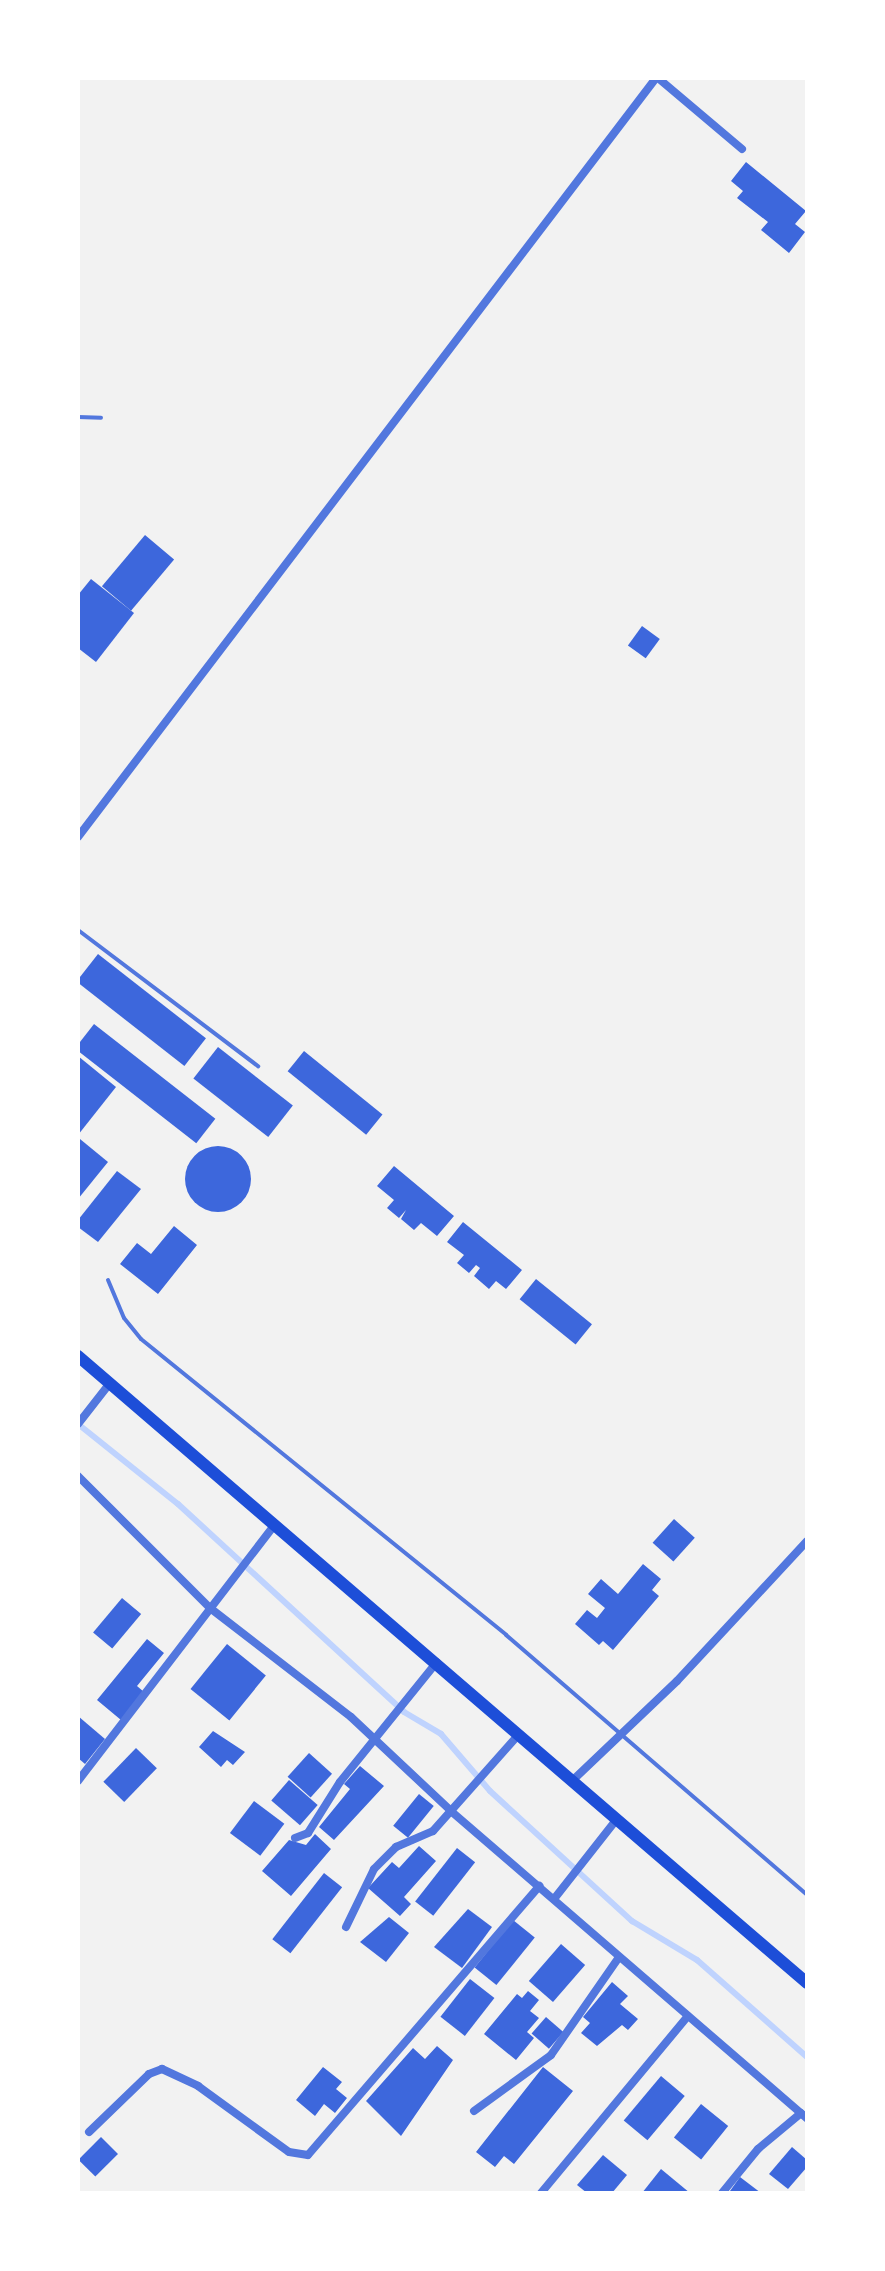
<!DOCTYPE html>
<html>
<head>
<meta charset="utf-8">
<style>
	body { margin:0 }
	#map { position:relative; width:885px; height:2271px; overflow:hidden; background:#f2f2f2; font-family:"Asap Condensed",sans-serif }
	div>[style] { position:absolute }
	.stream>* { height:6px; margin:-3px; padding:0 3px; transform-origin:3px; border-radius:3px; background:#bfd3fe }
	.building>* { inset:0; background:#3d67dc; transform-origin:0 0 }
	.round { border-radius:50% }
	.service>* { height:4px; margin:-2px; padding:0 2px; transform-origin:2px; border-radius:2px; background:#5277de }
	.minor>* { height:8px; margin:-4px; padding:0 4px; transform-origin:4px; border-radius:4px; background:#5277de }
	.secondary>* { height:12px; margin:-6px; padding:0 6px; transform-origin:6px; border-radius:6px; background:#1d4ed8 }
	span { translate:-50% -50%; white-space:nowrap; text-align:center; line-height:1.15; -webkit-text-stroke:8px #fff; paint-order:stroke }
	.frame { position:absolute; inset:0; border:80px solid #fff; pointer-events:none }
</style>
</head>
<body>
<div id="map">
	<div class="stream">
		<div style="left:78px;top:1424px;width:128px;rotate:38.7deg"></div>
		<div style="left:178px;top:1504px;width:307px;rotate:42.6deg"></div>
		<div style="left:404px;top:1712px;width:43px;rotate:30.7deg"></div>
		<div style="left:441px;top:1734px;width:75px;rotate:49.3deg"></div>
		<div style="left:490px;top:1791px;width:193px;rotate:42.5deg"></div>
		<div style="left:632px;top:1921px;width:76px;rotate:31deg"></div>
		<div style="left:697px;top:1960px;width:147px;rotate:41.4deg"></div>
	</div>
	<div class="building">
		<div style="clip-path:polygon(746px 162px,806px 211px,795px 224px,805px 232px,789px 253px,761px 230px,768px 222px,737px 198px,743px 191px,731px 181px)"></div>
		<div style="left:145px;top:535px;width:38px;height:67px;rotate:40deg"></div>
		<div style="clip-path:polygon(91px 579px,134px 613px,96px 662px,78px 648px,78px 595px)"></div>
		<div style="left:642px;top:626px;width:22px;height:24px;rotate:36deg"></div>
		<div style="left:98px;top:954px;width:137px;height:35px;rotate:38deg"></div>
		<div style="left:94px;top:1024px;width:154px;height:31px;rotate:38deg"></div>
		<div style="left:218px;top:1047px;width:95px;height:40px;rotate:38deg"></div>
		<div style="left:304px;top:1051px;width:101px;height:26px;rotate:39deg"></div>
		<div style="clip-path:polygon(78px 1056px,116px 1087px,78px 1135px)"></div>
		<div style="clip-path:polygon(80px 1139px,108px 1162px,78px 1199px,78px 1142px)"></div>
		<div class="round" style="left:185px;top:1146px;width:66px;height:66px"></div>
		<div style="clip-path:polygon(394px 1166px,454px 1216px,437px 1236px,421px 1223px,414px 1230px,401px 1219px,406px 1210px,399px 1218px,387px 1208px,394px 1200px,377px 1186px)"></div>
		<div style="clip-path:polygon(117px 1171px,141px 1189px,98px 1242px,78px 1227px,78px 1220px)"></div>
		<div style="clip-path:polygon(463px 1222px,522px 1270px,506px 1289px,496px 1281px,489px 1289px,474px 1276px,480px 1268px,476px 1265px,469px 1273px,457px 1263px,464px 1255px,447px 1242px)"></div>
		<div style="clip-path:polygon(174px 1226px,197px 1245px,158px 1294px,120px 1264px,137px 1243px,151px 1254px)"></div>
		<div style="left:536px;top:1279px;width:72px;height:26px;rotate:39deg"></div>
		<div style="left:674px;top:1519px;width:28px;height:32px;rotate:42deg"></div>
		<div style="clip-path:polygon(643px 1564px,661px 1579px,652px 1590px,659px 1596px,613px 1650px,603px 1641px,599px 1645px,575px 1624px,587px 1610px,597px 1618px,605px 1608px,588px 1594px,601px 1579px,618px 1594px)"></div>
		<div style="left:122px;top:1598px;width:25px;height:45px;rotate:40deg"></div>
		<div style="clip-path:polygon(147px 1639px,164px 1653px,137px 1686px,144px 1692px,121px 1720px,97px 1700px)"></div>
		<div style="left:227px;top:1644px;width:50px;height:58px;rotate:39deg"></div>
		<div style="clip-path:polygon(78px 1716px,105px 1739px,85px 1764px,78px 1758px)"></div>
		<div style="clip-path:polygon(213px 1731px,245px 1752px,233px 1765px,227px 1760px,221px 1767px,199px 1747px)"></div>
		<div style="left:136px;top:1748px;width:29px;height:47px;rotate:44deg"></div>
		<div style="left:309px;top:1753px;width:31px;height:32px;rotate:42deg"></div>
		<div style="clip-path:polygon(360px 1766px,384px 1786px,334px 1840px,319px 1827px,350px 1789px,344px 1784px)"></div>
		<div style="left:289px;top:1780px;width:38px;height:27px;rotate:41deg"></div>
		<div style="left:419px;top:1794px;width:19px;height:41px;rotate:39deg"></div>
		<div style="left:254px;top:1801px;width:38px;height:40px;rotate:37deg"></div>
		<div style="clip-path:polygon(315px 1834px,331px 1849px,291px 1896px,262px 1871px,289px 1840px,306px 1845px)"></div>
		<div style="clip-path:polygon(419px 1846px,436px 1861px,404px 1897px,411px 1904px,400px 1916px,368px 1888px,392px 1862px,399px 1868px)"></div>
		<div style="left:457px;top:1848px;width:23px;height:68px;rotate:38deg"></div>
		<div style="left:324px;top:1873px;width:23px;height:84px;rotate:38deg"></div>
		<div style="clip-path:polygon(468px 1909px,492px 1927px,462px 1968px,434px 1947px)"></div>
		<div style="clip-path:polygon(389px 1917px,409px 1933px,386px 1962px,360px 1942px)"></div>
		<div style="left:513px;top:1920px;width:28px;height:61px;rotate:39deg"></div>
		<div style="left:561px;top:1944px;width:32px;height:49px;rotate:41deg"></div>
		<div style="left:470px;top:1979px;width:31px;height:48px;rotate:38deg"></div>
		<div style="clip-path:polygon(612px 1982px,628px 1996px,620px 2004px,638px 2019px,628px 2030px,622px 2025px,597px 2046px,581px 2033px,590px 2023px,583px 2017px)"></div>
		<div style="clip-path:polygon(528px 1991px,539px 2000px,530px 2011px,539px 2018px,527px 2032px,534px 2038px,516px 2060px,484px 2034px,517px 1994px,522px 1998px)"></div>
		<div style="left:546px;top:2017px;width:23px;height:22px;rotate:41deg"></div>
		<div style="clip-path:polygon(437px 2046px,453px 2060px,401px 2136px,366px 2101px,413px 2048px,425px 2059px)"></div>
		<div style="clip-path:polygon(323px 2067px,342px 2082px,336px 2089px,347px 2098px,335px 2113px,324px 2104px,315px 2116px,296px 2100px)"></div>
		<div style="clip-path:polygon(543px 2067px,573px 2091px,514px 2164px,504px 2156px,495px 2167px,476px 2152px)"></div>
		<div style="left:661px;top:2076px;width:31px;height:58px;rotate:40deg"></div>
		<div style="left:701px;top:2104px;width:35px;height:43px;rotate:39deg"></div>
		<div style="left:101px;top:2137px;width:24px;height:32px;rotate:45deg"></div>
		<div style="clip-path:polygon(792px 2147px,807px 2160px,807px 2167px,788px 2189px,769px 2174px)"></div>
		<div style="clip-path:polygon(603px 2155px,627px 2175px,612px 2193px,587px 2193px,577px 2185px)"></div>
		<div style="clip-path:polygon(661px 2169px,690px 2193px,642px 2193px)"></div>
		<div style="clip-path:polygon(740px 2177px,761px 2193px,730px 2191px)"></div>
	</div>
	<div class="service">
		<div style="left:78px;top:417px;width:23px;rotate:2deg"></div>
		<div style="left:78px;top:930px;width:226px;rotate:37.1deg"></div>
		<div style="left:108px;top:1280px;width:41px;rotate:67.2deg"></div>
		<div style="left:124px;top:1318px;width:27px;rotate:51deg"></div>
		<div style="left:141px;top:1339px;width:470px;rotate:39deg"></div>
		<div style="left:506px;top:1635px;width:398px;rotate:40.8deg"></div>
	</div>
	<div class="minor">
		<div style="left:658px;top:78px;width:110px;rotate:40.2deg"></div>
		<div style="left:78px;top:837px;width:954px;rotate:-52.71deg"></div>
		<div style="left:78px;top:1424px;width:52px;rotate:-52deg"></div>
		<div style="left:78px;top:1476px;width:187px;rotate:45deg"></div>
		<div style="left:210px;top:1608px;width:178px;rotate:37.7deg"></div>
		<div style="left:351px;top:1717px;width:139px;rotate:43.2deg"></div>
		<div style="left:452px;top:1812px;width:469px;rotate:40.8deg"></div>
		<div style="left:78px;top:1781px;width:324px;rotate:-52.5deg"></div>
		<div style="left:572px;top:1781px;width:145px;rotate:-43.6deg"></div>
		<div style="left:677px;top:1681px;width:191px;rotate:-47.1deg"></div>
		<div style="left:295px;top:1838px;width:14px;rotate:-21deg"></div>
		<div style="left:308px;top:1833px;width:60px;rotate:-57.9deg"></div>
		<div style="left:340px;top:1782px;width:154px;rotate:-51.1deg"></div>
		<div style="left:554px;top:1899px;width:102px;rotate:-51.8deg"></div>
		<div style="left:346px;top:1927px;width:64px;rotate:-64.2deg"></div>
		<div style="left:374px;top:1869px;width:31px;rotate:-45deg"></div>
		<div style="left:396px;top:1847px;width:40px;rotate:-23.4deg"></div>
		<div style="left:433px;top:1831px;width:130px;rotate:-48.4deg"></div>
		<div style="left:474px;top:2111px;width:95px;rotate:-36deg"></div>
		<div style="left:551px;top:2055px;width:119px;rotate:-55.2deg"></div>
		<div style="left:89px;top:2132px;width:83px;rotate:-44deg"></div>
		<div style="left:149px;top:2074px;width:14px;rotate:-21deg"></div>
		<div style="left:162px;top:2069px;width:40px;rotate:25deg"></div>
		<div style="left:198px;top:2086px;width:112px;rotate:36deg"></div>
		<div style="left:289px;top:2152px;width:19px;rotate:9deg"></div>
		<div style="left:308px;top:2155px;width:355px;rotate:-49.3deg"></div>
		<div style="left:541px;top:2193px;width:230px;rotate:-50.3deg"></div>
		<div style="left:722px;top:2193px;width:57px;rotate:-50.7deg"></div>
		<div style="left:758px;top:2149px;width:56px;rotate:-39.9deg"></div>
	</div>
	<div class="secondary">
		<div style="left:78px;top:1356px;width:962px;rotate:40.7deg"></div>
	</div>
	<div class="frame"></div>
</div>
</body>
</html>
